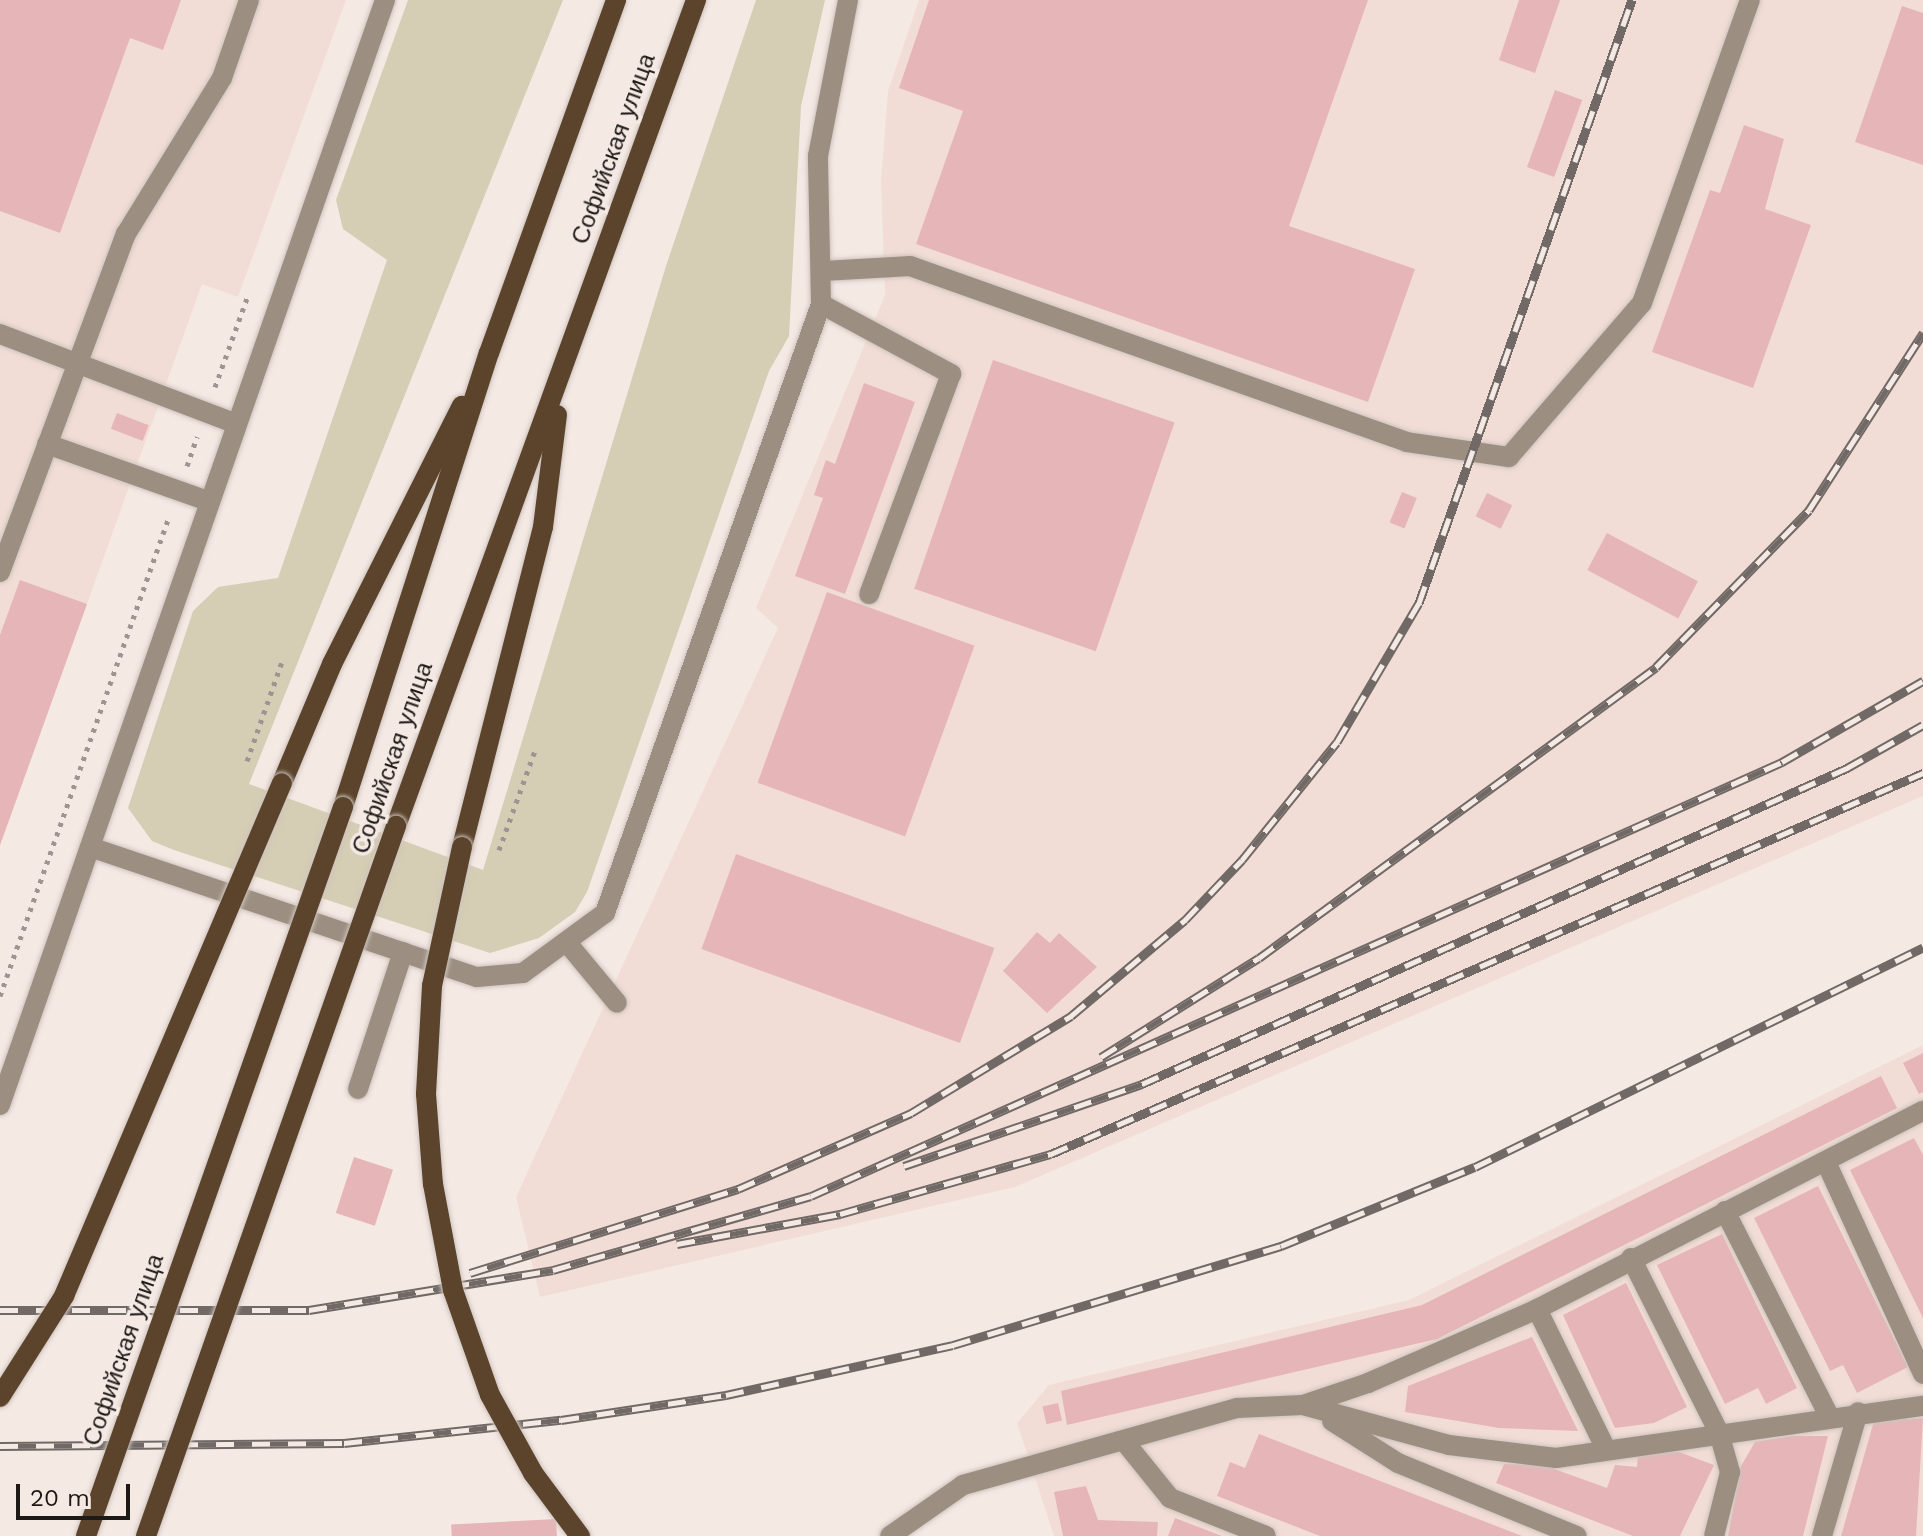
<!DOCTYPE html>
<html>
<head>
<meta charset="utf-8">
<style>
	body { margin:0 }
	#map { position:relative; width:1923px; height:1536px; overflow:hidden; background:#f5e9e4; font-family:"Work Sans",sans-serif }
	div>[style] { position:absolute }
	.built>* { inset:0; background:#f2ddd6 }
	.green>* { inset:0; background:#d5cdb4 }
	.building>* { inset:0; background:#e6b5b8; transform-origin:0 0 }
	.path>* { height:5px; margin-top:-2.5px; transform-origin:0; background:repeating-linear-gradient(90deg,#9e9592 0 4px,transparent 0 10px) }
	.roads { filter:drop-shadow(0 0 2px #cec4bf) drop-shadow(0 0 2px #cec4bf) }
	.lane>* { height:20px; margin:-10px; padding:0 10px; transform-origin:10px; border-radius:10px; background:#9c8f81 }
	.street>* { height:20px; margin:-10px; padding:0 10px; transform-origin:10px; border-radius:10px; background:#9c8f81 }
	.primary>* { height:20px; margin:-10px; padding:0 10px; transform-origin:10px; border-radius:10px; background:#5b442b }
	.rail>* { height:9px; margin-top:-4.5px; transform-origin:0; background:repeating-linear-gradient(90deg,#f5e9e4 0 18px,#706966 0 36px); box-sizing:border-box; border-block:2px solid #706966 }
	.bridges { filter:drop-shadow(0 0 2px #cec4bf) drop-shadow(0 0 2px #cec4bf) }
	.primary-bridge>* { height:20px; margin:-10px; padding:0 10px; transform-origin:10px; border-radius:10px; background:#5b442b }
	span { translate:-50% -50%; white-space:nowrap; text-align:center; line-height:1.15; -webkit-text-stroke:7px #f5e9e4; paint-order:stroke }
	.street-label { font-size:24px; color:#1d1917 }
	.scale { position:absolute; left:16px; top:1484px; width:114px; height:36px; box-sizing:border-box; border:4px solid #1d1917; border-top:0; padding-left:10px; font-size:24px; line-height:28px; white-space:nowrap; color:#1d1917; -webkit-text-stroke:6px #f5e9e4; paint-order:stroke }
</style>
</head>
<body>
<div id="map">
	<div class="built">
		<div style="clip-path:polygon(0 0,346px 0,238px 297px,202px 284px,0 846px)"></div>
		<div style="clip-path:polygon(919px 0,1923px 0,1923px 796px,1015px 1187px,540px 1297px,516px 1197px,778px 628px,756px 608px,885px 295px,881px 180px,888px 91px)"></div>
		<div style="clip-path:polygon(1923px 1045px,1923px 1536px,1054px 1536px,1017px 1423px,1049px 1385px,1409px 1300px)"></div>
	</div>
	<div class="green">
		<div style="clip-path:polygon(408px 0,563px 0,249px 784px,483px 870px,666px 266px,756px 0,825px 0,801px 106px,789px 336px,769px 371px,587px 892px,575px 912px,539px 938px,490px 953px,174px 850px,152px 841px,128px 808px,193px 611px,218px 587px,278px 578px,387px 260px,343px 229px,336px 200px)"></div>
	</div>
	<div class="building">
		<div style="clip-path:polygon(0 0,181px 0,163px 50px,130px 38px,60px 233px,0 211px)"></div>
		<div style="clip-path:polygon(929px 0,1368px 0,1289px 226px,1415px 269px,1368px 402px,916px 244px,963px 111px,899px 88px)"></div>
		<div style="clip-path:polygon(1519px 0,1560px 0,1535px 73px,1499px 60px)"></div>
		<div style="clip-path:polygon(1902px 6px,1923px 13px,1923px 165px,1855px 142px)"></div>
		<div style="left:1555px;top:90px;width:29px;height:82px;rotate:20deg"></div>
		<div style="clip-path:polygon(1744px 125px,1784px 139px,1765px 209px,1811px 225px,1753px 388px,1652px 352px,1710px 190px,1720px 193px)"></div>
		<div style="left:993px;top:360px;width:192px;height:242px;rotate:19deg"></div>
		<div style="clip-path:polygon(864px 383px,915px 402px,845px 594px,795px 576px,823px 498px,814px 495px,826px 460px,835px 464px)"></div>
		<div style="left:117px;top:413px;width:34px;height:17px;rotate:21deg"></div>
		<div style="left:1402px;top:492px;width:16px;height:33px;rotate:22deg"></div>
		<div style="left:1487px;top:493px;width:28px;height:26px;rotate:26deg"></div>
		<div style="left:1607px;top:533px;width:103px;height:42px;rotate:28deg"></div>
		<div style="clip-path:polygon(20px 580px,87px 604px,0 845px,0 635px)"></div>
		<div style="left:827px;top:592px;width:157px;height:203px;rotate:20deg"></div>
		<div style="left:736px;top:854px;width:275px;height:101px;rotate:20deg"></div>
		<div style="clip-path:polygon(1037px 932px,1050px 943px,1059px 933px,1097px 967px,1047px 1013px,1003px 971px)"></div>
		<div style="clip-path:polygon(1923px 1053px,1923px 1092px,1919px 1094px,1903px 1063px)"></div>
		<div style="clip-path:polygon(1881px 1076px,1897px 1108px,1437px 1339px,1067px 1425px,1061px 1391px,1422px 1305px)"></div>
		<div style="clip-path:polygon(1914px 1138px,1923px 1155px,1923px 1318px,1850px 1170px)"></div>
		<div style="left:354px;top:1157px;width:41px;height:59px;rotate:18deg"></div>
		<div style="clip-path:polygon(1818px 1186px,1908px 1367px,1857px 1393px,1843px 1365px,1830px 1371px,1754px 1218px)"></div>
		<div style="clip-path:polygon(1722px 1234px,1797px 1388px,1766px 1404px,1758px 1388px,1725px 1404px,1657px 1265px)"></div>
		<div style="clip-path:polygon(1626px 1283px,1687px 1407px,1654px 1423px,1615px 1428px,1563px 1315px)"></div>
		<div style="clip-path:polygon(1532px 1337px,1578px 1431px,1499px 1428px,1405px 1412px,1408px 1386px)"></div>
		<div style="left:1058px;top:1403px;width:18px;height:16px;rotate:77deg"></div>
		<div style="clip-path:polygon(1923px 1418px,1916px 1536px,1841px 1536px,1874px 1421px)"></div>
		<div style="clip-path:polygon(1259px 1434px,1522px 1536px,1320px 1536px,1217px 1496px,1230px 1462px,1245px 1468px)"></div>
		<div style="clip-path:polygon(1791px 1436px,1828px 1436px,1803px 1536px,1728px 1536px,1741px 1466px,1755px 1442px)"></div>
		<div style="clip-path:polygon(1679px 1452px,1714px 1465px,1680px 1536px,1633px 1536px,1496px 1483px,1504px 1464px,1543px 1465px,1607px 1488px,1615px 1465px,1637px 1467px,1638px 1454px)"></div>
		<div style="clip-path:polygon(1086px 1486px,1098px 1520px,1158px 1522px,1157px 1536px,1063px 1536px,1054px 1492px)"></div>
		<div style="clip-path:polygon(1175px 1518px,1222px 1536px,1168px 1536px)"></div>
		<div style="left:556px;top:1519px;width:17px;height:105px;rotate:87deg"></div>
	</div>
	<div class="path">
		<div style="left:215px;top:387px;width:95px;rotate:-70.2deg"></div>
		<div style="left:187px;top:466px;width:31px;rotate:-71deg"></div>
		<div style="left:247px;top:761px;width:108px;rotate:-70.6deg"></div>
		<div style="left:499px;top:850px;width:109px;rotate:-70.1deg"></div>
		<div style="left:0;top:996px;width:508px;rotate:-70.57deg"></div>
	</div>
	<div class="roads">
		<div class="lane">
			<div style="left:824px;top:271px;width:86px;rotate:-3.3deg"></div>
			<div style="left:910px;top:266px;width:527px;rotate:19.5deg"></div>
			<div style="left:1407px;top:442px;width:103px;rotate:8.4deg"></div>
			<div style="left:1509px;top:457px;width:203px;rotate:-49.2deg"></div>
			<div style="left:1642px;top:303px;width:322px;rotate:-70.4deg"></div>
			<div style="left:821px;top:304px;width:148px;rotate:28.3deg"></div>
			<div style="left:951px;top:374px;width:235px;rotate:110.4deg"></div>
			<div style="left:0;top:334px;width:250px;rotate:20.8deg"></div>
			<div style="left:47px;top:444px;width:171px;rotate:19.5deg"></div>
			<div style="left:0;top:572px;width:361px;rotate:-69.6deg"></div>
			<div style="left:126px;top:234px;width:183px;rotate:-58.4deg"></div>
			<div style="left:222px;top:78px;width:83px;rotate:-70.9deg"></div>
			<div style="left:569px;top:945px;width:75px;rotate:50.4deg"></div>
			<div style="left:358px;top:1089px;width:144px;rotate:-71.8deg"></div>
			<div style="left:1826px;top:1162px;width:233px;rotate:65.4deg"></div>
			<div style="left:1725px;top:1211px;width:230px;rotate:63.1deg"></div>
			<div style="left:1631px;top:1258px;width:196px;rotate:63.3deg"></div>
			<div style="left:1719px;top:1433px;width:41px;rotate:74.2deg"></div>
			<div style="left:1730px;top:1472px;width:66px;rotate:104deg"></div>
			<div style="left:1537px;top:1309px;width:152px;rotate:63.8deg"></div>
			<div style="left:1303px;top:1405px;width:151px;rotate:15.3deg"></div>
			<div style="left:1449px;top:1445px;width:108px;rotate:6.9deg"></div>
			<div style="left:1556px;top:1458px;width:371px;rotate:-8.1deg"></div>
			<div style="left:1332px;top:1421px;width:78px;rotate:32.5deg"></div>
			<div style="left:1398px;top:1463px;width:193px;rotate:22.2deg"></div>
			<div style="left:1124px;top:1441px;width:73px;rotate:51.1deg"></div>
			<div style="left:1170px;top:1498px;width:103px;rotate:21.6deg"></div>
			<div style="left:890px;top:1536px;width:89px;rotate:-34.9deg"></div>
			<div style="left:963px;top:1485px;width:285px;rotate:-15.7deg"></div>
			<div style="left:1237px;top:1408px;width:66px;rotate:-2.6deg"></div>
			<div style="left:1303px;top:1405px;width:69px;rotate:-18.7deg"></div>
			<div style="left:1368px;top:1383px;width:184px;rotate:-23.6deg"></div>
			<div style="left:1537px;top:1309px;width:434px;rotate:-27.2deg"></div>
			<div style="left:1822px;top:1536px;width:129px;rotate:-73.8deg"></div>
		</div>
		<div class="street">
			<div style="left:90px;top:847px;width:408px;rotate:18.6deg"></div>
			<div style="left:477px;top:977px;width:46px;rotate:-5deg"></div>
			<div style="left:523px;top:973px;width:102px;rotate:-36.2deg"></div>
			<div style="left:605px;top:913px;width:646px;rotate:-70.47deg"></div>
			<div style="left:821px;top:304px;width:148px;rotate:-91.2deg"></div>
			<div style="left:818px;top:156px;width:159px;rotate:-79.1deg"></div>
			<div style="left:0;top:1105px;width:1170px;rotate:-70.79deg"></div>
		</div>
		<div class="primary">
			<div style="left:282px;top:783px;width:129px;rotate:-67.2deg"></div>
			<div style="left:332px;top:664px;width:289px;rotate:-63.3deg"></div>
			<div style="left:343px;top:807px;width:477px;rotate:-72.2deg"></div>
			<div style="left:489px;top:353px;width:375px;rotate:-70.2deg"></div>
			<div style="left:396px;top:826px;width:879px;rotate:-70.04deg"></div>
			<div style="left:462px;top:847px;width:330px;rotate:-75.8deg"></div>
			<div style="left:543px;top:527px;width:113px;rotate:-82.9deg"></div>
		</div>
	</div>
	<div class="rail">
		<div style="left:1101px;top:1057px;width:186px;rotate:-32.1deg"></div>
		<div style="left:1259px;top:958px;width:492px;rotate:-36.2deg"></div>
		<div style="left:1656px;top:667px;width:219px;rotate:-45.7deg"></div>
		<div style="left:1809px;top:510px;width:211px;rotate:-57.2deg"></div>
		<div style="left:904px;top:1166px;width:252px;rotate:-19deg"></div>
		<div style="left:1142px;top:1084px;width:773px;rotate:-24.14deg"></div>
		<div style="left:1847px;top:768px;width:87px;rotate:-29.5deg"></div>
		<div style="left:677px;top:1244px;width:166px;rotate:-10.4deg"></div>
		<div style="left:840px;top:1214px;width:219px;rotate:-15.9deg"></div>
		<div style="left:1051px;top:1154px;width:952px;rotate:-23.6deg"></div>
		<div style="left:470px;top:1273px;width:281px;rotate:-17.4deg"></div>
		<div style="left:738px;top:1189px;width:189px;rotate:-23.7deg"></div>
		<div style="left:911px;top:1113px;width:187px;rotate:-31.2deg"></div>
		<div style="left:1071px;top:1016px;width:149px;rotate:-40.1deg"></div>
		<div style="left:1185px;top:920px;width:83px;rotate:-46.5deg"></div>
		<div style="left:1242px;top:860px;width:151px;rotate:-51.2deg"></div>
		<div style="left:1337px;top:742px;width:161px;rotate:-59.5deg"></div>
		<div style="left:1419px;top:603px;width:640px;rotate:-70.55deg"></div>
		<div style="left:0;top:1310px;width:309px"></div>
		<div style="left:309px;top:1310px;width:247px;rotate:-9.3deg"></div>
		<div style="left:553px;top:1270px;width:268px;rotate:-16deg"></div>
		<div style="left:811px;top:1196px;width:1064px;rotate:-24.08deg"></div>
		<div style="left:1782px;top:762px;width:163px;rotate:-29.9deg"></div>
		<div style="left:0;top:1446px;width:344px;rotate:-0.5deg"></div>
		<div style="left:344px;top:1443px;width:218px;rotate:-6.1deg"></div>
		<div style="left:561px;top:1420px;width:167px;rotate:-8.6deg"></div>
		<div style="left:726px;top:1395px;width:232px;rotate:-12.4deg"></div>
		<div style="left:953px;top:1345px;width:343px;rotate:-16.8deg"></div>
		<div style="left:1281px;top:1246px;width:209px;rotate:-22.2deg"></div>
		<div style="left:1475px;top:1167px;width:499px;rotate:-26.1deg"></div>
	</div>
	<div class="bridges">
		<div class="primary-bridge">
			<div style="left:462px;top:847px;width:142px;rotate:102.2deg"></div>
			<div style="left:432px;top:986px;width:108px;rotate:93.2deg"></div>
			<div style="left:426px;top:1094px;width:90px;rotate:85.6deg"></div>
			<div style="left:433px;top:1184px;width:108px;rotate:79.3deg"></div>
			<div style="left:453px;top:1290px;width:111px;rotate:70.6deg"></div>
			<div style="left:490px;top:1395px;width:89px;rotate:61.1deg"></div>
			<div style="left:533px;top:1473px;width:79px;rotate:53.3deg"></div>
			<div style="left:0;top:1397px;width:120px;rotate:-57.6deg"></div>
			<div style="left:64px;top:1296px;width:557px;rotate:-66.98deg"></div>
			<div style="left:86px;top:1536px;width:773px;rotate:-70.58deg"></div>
			<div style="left:146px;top:1536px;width:753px;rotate:-70.6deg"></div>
		</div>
	</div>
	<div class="street-label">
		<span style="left:614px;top:149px;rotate:-70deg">Софийская улица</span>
		<span style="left:393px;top:758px;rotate:-71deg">Софийская улица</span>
		<span style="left:124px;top:1350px;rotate:-71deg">Софийская улица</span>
	</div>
	<div class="scale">20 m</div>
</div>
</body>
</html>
